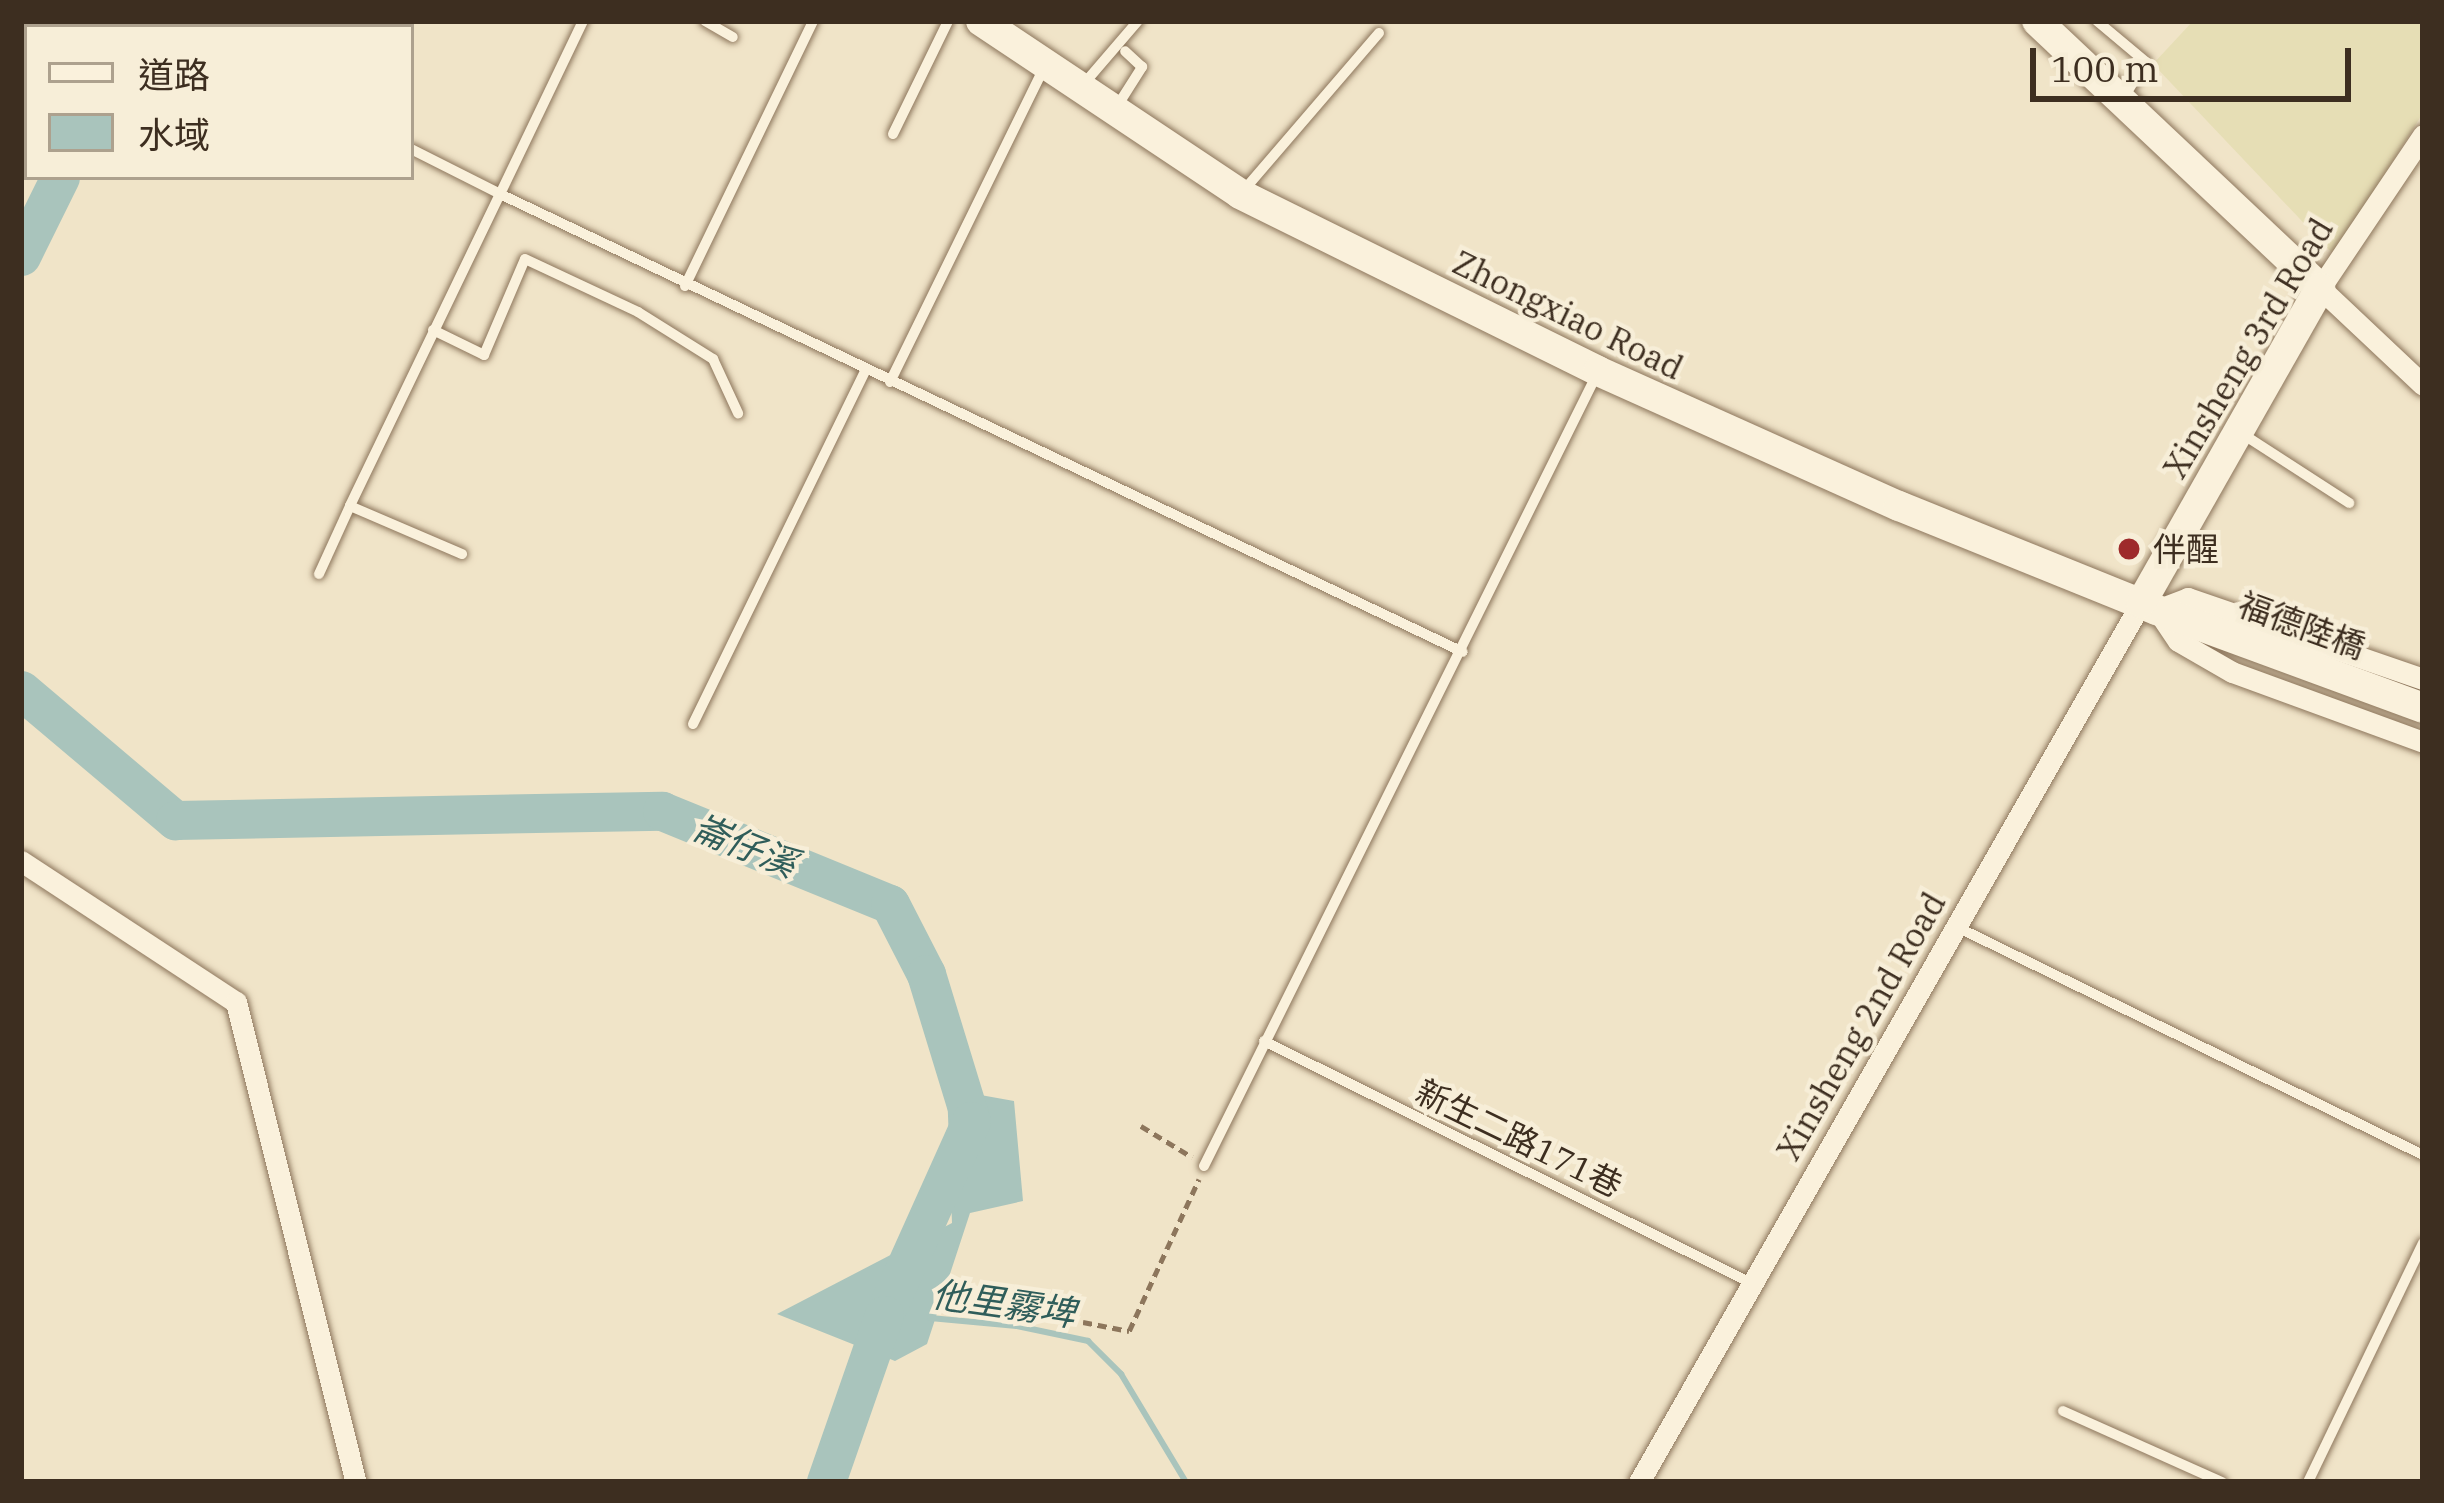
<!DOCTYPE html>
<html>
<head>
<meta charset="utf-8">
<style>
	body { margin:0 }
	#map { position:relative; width:2444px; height:1503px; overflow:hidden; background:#f0e4c8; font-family:"IBM Plex Serif","Noto Sans TC",serif }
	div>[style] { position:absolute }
	.farmland>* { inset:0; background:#e6deb5 }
	.water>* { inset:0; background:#a9c4bc }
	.stream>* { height:6px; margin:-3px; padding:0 3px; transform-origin:3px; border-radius:3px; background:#a9c4bc }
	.river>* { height:39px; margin:-19.5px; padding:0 19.5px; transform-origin:19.5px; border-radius:19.5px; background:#a9c4bc }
	.path>* { height:4.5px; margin-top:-2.25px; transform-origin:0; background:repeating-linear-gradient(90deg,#8d765c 0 9px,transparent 0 15px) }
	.roads { filter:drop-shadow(0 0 3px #8d765c) drop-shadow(0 0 3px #8d765c) }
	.lane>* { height:10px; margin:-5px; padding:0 5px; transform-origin:5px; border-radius:5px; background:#faf1dc }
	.street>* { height:21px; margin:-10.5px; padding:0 10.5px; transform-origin:10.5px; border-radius:10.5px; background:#faf1dc }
	.secondary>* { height:30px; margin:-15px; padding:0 15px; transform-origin:15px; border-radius:15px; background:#faf1dc }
	.dots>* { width:33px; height:33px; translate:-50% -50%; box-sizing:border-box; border:6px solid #f7eed8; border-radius:50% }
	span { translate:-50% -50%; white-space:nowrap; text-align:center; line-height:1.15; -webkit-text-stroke:9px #f7eed8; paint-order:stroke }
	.street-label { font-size:33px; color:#3d2e20 }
	.poi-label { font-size:33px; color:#3d2e20 }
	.left { translate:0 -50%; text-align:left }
	.water-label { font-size:36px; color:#2f5d5a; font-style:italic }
	.frame { position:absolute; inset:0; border:24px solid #3d2e20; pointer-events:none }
	.legend { position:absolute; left:24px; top:24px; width:390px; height:156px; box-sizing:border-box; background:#f7eed8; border:3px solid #ada18e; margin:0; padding:15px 21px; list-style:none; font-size:36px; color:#3d2e20 }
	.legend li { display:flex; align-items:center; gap:24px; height:60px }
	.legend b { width:60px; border:3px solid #ada18e }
	.scale { position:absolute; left:2030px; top:48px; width:321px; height:54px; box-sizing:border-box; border:6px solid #3d2e20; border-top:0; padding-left:15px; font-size:36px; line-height:42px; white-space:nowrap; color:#3d2e20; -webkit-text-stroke:9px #f7eed8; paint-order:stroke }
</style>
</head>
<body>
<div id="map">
	<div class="farmland">
		<div style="clip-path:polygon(2193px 21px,2423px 21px,2423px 113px,2334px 255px,2153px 64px)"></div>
	</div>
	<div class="water">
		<div style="clip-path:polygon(947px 1089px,1014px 1101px,1023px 1201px,970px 1213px,927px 1344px,895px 1361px,777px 1314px,952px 1223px)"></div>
	</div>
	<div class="stream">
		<div style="left:930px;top:1318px;width:87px;rotate:5.3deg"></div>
		<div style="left:1017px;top:1326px;width:73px;rotate:11.9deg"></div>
		<div style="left:1088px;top:1341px;width:47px;rotate:45deg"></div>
		<div style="left:1121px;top:1374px;width:126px;rotate:59deg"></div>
	</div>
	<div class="river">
		<div style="left:145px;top:27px;width:7px;rotate:-63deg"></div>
		<div style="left:21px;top:256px;width:88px;rotate:-63.7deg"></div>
		<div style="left:21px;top:690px;width:202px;rotate:40.2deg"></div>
		<div style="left:175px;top:820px;width:487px;rotate:-1.1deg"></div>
		<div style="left:662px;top:811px;width:246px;rotate:22.2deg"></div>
		<div style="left:890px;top:904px;width:79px;rotate:62.8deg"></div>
		<div style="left:926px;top:974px;width:154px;rotate:73deg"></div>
		<div style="left:971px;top:1121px;width:213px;rotate:114.2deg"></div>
		<div style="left:884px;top:1315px;width:177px;rotate:109.2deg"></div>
	</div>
	<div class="path">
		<div style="left:1141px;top:1126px;width:60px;rotate:31.3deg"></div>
		<div style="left:1083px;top:1322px;width:47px;rotate:11.1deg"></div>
		<div style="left:1129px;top:1331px;width:167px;rotate:-65.3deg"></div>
	</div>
	<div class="roads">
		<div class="lane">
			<div style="left:62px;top:21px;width:6px;rotate:81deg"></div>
			<div style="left:583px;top:21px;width:192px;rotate:115.6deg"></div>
			<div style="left:500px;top:194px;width:1066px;rotate:25.44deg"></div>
			<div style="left:705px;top:21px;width:32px;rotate:30deg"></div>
			<div style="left:2097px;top:21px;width:64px;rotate:39.9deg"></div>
			<div style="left:2146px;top:62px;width:41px;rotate:122.2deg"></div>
			<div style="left:72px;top:27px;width:7px;rotate:-56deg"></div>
			<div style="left:224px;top:27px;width:3px;rotate:-72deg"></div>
			<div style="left:1082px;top:86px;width:86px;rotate:-49.3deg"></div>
			<div style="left:1116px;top:108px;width:49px;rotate:-57.6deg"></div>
			<div style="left:1142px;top:67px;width:23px;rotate:-137deg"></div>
			<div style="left:21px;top:110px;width:12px;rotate:-59deg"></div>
			<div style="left:893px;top:134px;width:126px;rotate:-64deg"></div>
			<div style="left:411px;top:149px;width:100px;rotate:26.8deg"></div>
			<div style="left:500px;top:194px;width:346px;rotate:115.7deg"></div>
			<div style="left:350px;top:506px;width:122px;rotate:23.2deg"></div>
			<div style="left:1244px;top:190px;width:207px;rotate:-49.3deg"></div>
			<div style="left:685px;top:286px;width:294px;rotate:-64.2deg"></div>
			<div style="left:433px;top:330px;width:57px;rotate:26.1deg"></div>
			<div style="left:484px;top:355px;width:104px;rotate:-66.9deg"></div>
			<div style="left:525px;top:259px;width:125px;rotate:25.1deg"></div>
			<div style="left:638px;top:312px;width:89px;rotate:32.1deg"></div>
			<div style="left:713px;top:359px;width:60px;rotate:65.2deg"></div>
			<div style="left:890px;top:382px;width:350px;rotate:-63.9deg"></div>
			<div style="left:2241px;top:433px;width:129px;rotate:32.9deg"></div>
			<div style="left:319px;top:574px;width:75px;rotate:-65.5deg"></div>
			<div style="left:693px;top:724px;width:393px;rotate:-64deg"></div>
			<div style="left:1957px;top:927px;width:519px;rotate:26.07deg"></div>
			<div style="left:1264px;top:1041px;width:544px;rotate:26.42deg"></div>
			<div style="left:1204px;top:1166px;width:884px;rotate:-63.61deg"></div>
			<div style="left:2063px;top:1411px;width:174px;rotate:24.1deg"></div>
			<div style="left:2308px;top:1482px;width:265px;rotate:-64.3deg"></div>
		</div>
		<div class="street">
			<div style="left:2423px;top:135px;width:184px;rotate:123.9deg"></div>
			<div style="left:2320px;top:288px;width:141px;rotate:43.3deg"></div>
			<div style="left:2423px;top:679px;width:249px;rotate:-161deg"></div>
			<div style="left:2188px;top:598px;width:33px;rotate:159deg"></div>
			<div style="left:2157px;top:610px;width:37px;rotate:56deg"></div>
			<div style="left:2178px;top:641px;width:62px;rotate:29.9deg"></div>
			<div style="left:2232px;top:672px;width:203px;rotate:20.1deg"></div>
			<div style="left:21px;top:861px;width:257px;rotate:33.3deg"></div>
			<div style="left:236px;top:1002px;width:495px;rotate:76deg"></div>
			<div style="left:1639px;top:1482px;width:1012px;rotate:-60.27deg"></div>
		</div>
		<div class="secondary">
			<div style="left:981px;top:21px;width:311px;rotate:33.7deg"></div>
			<div style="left:1240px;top:194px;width:399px;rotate:26.3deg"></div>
			<div style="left:1598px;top:371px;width:330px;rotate:24.2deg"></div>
			<div style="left:1899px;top:506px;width:278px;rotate:22deg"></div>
			<div style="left:2157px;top:610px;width:283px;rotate:20.2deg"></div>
			<div style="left:2037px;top:21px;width:389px;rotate:43.3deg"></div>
			<div style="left:2320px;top:288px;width:362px;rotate:119.6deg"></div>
		</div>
	</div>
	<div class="dots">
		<div style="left:2129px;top:549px;background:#9e2a2b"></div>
	</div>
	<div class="street-label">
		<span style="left:1568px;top:315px;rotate:26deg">Zhongxiao Road</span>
		<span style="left:2248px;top:348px;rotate:-59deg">Xinsheng 3rd Road</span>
		<span style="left:2302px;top:625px;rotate:20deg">福德陸橋</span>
		<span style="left:1861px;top:1026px;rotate:-60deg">Xinsheng 2nd Road</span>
		<span style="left:1519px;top:1138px;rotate:26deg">新生二路171巷</span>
	</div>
	<div class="poi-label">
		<span class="left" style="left:2153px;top:549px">伴醒</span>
	</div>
	<div class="water-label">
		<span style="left:745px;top:845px;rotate:22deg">崙仔溪</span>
		<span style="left:1004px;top:1303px;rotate:8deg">他里霧埤</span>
	</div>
	<div class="frame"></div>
	<ul class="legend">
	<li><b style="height:15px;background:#faf1dc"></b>道路</li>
	<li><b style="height:33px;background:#a9c4bc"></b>水域</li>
	</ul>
	<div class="scale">100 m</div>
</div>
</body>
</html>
